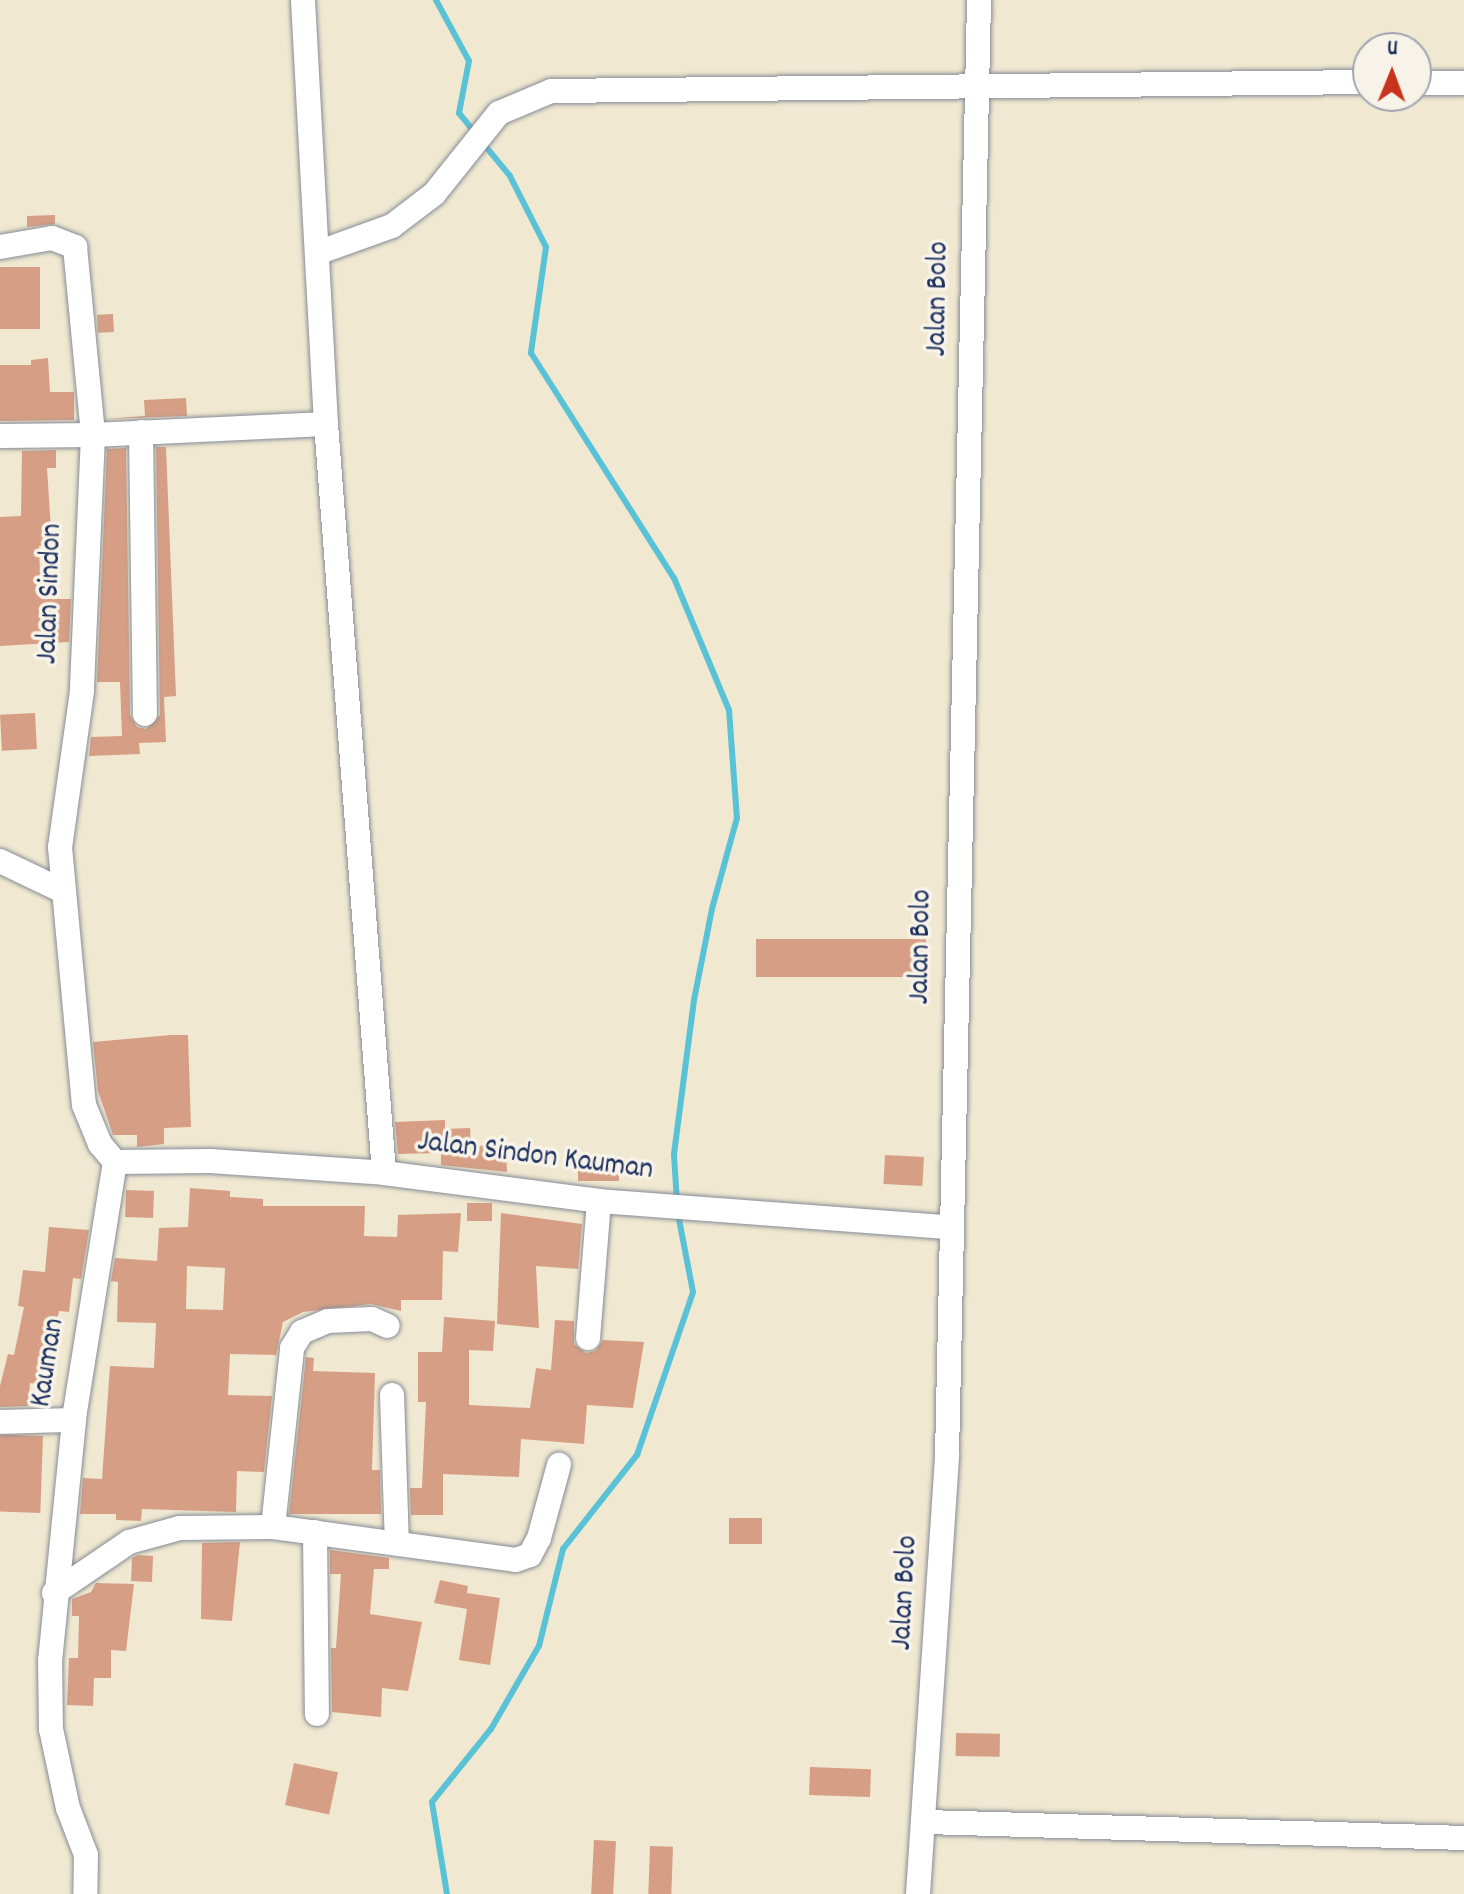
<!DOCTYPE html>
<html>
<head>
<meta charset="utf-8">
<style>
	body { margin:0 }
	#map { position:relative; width:1464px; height:1894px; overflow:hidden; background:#f0e8d0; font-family:Dekko,sans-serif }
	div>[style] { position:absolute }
	.stream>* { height:6px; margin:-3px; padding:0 3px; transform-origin:3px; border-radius:3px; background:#5ac2d6 }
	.building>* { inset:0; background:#d69f85; transform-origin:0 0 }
	.roads { filter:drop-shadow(0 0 2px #868c97) drop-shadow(0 0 2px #868c97) }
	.street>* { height:24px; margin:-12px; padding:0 12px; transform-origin:12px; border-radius:12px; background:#fff }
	span { translate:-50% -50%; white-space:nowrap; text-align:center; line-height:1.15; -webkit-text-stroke:7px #f7f3e8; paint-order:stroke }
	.street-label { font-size:30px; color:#1b2f5e }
	.north { position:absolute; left:1352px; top:32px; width:80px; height:80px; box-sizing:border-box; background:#f7f3e8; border:2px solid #9fa5b1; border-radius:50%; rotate:1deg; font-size:22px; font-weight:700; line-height:32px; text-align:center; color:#1b2f5e }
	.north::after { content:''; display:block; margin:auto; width:28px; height:36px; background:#c8321e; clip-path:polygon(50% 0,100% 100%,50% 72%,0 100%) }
</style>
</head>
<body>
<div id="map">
	<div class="stream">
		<div style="left:436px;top:0;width:69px;rotate:61.6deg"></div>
		<div style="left:469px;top:61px;width:53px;rotate:100.9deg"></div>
		<div style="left:459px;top:113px;width:26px;rotate:51deg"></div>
		<div style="left:482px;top:142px;width:44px;rotate:50.5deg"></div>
		<div style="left:510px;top:176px;width:80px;rotate:63.1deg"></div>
		<div style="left:546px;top:247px;width:107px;rotate:98.1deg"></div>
		<div style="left:531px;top:353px;width:267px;rotate:57.6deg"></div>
		<div style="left:674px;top:578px;width:143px;rotate:67.4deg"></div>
		<div style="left:729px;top:710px;width:108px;rotate:85.8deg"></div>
		<div style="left:737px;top:818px;width:94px;rotate:105.4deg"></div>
		<div style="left:712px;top:909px;width:93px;rotate:101.2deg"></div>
		<div style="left:694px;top:1000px;width:156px;rotate:97.4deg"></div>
		<div style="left:674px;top:1155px;width:48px;rotate:86.4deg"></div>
		<div style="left:447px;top:1894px;width:93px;rotate:-99.3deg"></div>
		<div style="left:432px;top:1802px;width:94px;rotate:-51.1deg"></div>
		<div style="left:491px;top:1729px;width:96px;rotate:-60deg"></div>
		<div style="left:539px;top:1646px;width:100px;rotate:-76.1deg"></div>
		<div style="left:563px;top:1549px;width:120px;rotate:-51.8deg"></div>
		<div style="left:637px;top:1455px;width:172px;rotate:-71deg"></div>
		<div style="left:693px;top:1292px;width:79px;rotate:-100.9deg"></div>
	</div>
	<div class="building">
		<div style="clip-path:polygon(55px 215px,55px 224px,27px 227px,27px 216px)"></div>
		<div style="left:40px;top:267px;width:62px;height:40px;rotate:90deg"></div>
		<div style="left:113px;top:314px;width:18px;height:16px;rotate:87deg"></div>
		<div style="clip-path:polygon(48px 358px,50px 392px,74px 392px,74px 420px,0 421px,0 365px,31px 365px,31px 360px)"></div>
		<div style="clip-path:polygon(186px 398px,187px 416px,107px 419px,145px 416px,144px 400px)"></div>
		<div style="clip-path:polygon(156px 447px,166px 447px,176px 696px,164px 697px,166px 742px,139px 743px,140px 754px,89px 756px,91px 737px,122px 736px,120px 682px,97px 682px,107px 449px,126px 448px,130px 715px,137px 727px,146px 729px,160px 715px)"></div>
		<div style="clip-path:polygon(56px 450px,56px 468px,47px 468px,52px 545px,39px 546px,41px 599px,71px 599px,69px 642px,0 646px,0 517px,21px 516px,22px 451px)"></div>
		<div style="left:35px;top:713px;width:36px;height:35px;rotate:87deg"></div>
		<div style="left:756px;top:939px;width:170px;height:38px"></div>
		<div style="clip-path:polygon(171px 1035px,188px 1035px,191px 1127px,164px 1128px,164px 1144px,137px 1147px,137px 1135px,113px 1135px,98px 1091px,93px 1042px)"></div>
		<div style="clip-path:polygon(445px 1120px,445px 1129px,470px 1128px,471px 1146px,506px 1145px,507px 1172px,441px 1165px,441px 1153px,398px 1154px,395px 1122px)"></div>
		<div style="left:885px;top:1155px;width:39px;height:29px;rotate:3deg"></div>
		<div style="left:619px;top:1158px;width:23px;height:41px;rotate:90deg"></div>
		<div style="clip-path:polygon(evenodd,190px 1188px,230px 1191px,230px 1197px,263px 1199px,263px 1206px,365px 1206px,364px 1236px,397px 1237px,398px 1215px,461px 1213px,458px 1252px,443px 1251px,442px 1300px,401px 1300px,401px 1311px,371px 1304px,303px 1312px,283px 1322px,276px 1355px,230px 1354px,228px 1395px,272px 1396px,264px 1472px,237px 1471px,236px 1512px,142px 1509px,141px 1521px,116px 1520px,116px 1514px,80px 1514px,83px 1478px,102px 1479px,110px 1366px,154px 1368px,156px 1323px,117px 1322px,118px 1282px,111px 1281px,115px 1258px,157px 1261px,159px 1228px,188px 1227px,190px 1188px,187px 1266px,225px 1268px,223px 1310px,186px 1309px,187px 1266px)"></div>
		<div style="left:126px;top:1190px;width:28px;height:27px;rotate:2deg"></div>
		<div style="left:467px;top:1203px;width:25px;height:18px"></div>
		<div style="clip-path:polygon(501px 1213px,582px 1224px,578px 1269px,536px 1266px,539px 1328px,497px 1324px)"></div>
		<div style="clip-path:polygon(49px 1227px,89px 1230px,81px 1279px,73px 1278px,69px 1312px,59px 1311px,50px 1355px,42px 1354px,38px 1384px,30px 1383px,28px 1406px,0 1407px,0 1386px,8px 1354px,14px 1355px,24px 1307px,18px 1306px,23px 1270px,45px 1272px)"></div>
		<div style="clip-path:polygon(444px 1317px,495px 1321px,493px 1351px,469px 1350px,469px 1405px,530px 1408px,536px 1368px,551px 1370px,555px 1320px,574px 1321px,574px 1344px,586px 1353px,595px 1351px,603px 1340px,644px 1342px,633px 1408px,587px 1405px,584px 1444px,521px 1439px,519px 1477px,443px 1474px,443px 1515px,411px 1515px,410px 1488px,422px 1488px,426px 1402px,418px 1402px,418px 1352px,442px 1352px)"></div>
		<div style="clip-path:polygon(306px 1357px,314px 1358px,313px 1371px,375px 1373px,372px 1470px,380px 1470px,381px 1514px,289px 1514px)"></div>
		<div style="left:43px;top:1436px;width:77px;height:43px;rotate:92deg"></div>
		<div style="left:762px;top:1518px;width:26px;height:33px;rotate:90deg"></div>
		<div style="clip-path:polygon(240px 1542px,232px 1621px,201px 1619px,202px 1543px)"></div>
		<div style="clip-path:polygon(330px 1550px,389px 1558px,389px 1569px,374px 1569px,370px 1614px,422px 1622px,408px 1691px,382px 1688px,381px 1717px,332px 1712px,331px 1648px,336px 1648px,341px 1574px,330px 1574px)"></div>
		<div style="clip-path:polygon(138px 1555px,153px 1556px,152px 1582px,131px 1581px,132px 1558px)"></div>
		<div style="clip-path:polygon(440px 1580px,468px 1586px,467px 1593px,500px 1598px,490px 1665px,459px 1660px,467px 1609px,434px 1603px)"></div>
		<div style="clip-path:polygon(96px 1583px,134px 1584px,126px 1651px,111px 1650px,111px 1678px,94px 1678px,93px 1706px,67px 1705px,69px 1658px,78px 1658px,79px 1616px,72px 1616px,72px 1599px,91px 1592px)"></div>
		<div style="left:956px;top:1733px;width:44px;height:23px;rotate:1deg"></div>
		<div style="left:294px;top:1763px;width:45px;height:43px;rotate:12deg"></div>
		<div style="left:810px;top:1767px;width:61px;height:28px;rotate:2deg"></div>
		<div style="left:594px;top:1840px;width:22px;height:54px;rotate:3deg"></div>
		<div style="left:650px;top:1846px;width:23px;height:48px;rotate:2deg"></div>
	</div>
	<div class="roads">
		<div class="street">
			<div style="left:303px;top:0;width:425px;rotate:86.9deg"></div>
			<div style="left:326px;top:424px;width:751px;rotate:85.57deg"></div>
			<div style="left:1416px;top:83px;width:48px"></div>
			<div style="left:0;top:247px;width:53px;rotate:-9.8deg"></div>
			<div style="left:52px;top:238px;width:25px;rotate:21deg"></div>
			<div style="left:75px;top:247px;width:189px;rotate:84.5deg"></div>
			<div style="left:93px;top:435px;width:233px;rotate:-2.7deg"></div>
			<div style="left:317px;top:253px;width:80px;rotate:-19.8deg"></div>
			<div style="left:392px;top:226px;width:53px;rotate:-37.3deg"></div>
			<div style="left:434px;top:194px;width:104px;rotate:-51.3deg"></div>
			<div style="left:499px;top:113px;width:56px;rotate:-22.9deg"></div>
			<div style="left:551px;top:91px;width:817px;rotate:-0.63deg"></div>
			<div style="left:141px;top:432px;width:282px;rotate:89.2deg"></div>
			<div style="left:0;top:436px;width:93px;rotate:-0.6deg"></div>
			<div style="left:93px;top:435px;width:256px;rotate:92.5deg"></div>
			<div style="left:82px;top:691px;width:158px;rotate:98deg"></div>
			<div style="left:60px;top:847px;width:259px;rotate:84.7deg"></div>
			<div style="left:84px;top:1105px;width:42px;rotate:67.7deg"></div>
			<div style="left:100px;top:1144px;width:23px;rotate:50deg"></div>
			<div style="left:115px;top:1162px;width:252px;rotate:99.1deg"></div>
			<div style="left:75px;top:1411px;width:250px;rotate:95.7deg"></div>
			<div style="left:50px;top:1660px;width:69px;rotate:89.2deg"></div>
			<div style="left:51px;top:1729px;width:81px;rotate:77.9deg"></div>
			<div style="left:68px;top:1808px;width:50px;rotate:69deg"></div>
			<div style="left:86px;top:1855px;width:39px;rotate:91deg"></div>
			<div style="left:0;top:861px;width:70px;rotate:25.5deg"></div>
			<div style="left:115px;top:1162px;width:95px;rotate:-0.6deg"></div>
			<div style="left:210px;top:1161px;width:174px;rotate:3.9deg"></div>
			<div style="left:384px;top:1173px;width:217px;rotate:7.4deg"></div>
			<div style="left:599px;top:1201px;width:350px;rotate:4.3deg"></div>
			<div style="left:588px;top:1338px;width:137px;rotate:-85.4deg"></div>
			<div style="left:392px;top:1395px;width:148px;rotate:88.1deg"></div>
			<div style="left:0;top:1422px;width:73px;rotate:-1.6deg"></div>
			<div style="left:273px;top:1527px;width:180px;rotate:-83.9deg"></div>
			<div style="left:292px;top:1348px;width:19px;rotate:-58deg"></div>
			<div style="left:302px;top:1332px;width:28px;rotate:-23deg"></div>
			<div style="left:328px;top:1321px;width:44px;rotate:-2.6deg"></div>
			<div style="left:372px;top:1319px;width:17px;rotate:24deg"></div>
			<div style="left:315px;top:1532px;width:182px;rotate:89.4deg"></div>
			<div style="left:54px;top:1593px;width:91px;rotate:-34.2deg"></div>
			<div style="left:129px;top:1542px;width:53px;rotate:-15.4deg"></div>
			<div style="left:180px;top:1528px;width:93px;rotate:-0.6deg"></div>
			<div style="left:273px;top:1527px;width:245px;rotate:7.7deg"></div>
			<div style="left:516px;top:1560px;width:15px;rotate:-20deg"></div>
			<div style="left:530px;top:1555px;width:19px;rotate:-62deg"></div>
			<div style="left:539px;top:1538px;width:76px;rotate:-74.7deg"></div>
			<div style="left:926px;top:1822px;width:538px;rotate:1.7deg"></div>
			<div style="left:918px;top:1894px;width:439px;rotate:-86.2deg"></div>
			<div style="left:947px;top:1456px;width:1456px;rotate:-88.74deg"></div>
		</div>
	</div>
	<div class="street-label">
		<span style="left:940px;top:299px;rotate:-89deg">Jalan Bolo</span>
		<span style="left:52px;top:594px;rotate:-88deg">Jalan Sindon</span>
		<span style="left:923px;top:947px;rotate:-89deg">Jalan Bolo</span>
		<span style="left:535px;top:1158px;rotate:7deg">Jalan Sindon Kauman</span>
		<span style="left:50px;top:1363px;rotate:-81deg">Kauman</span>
		<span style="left:907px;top:1593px;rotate:-87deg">Jalan Bolo</span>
	</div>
	<div class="north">U</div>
</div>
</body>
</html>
